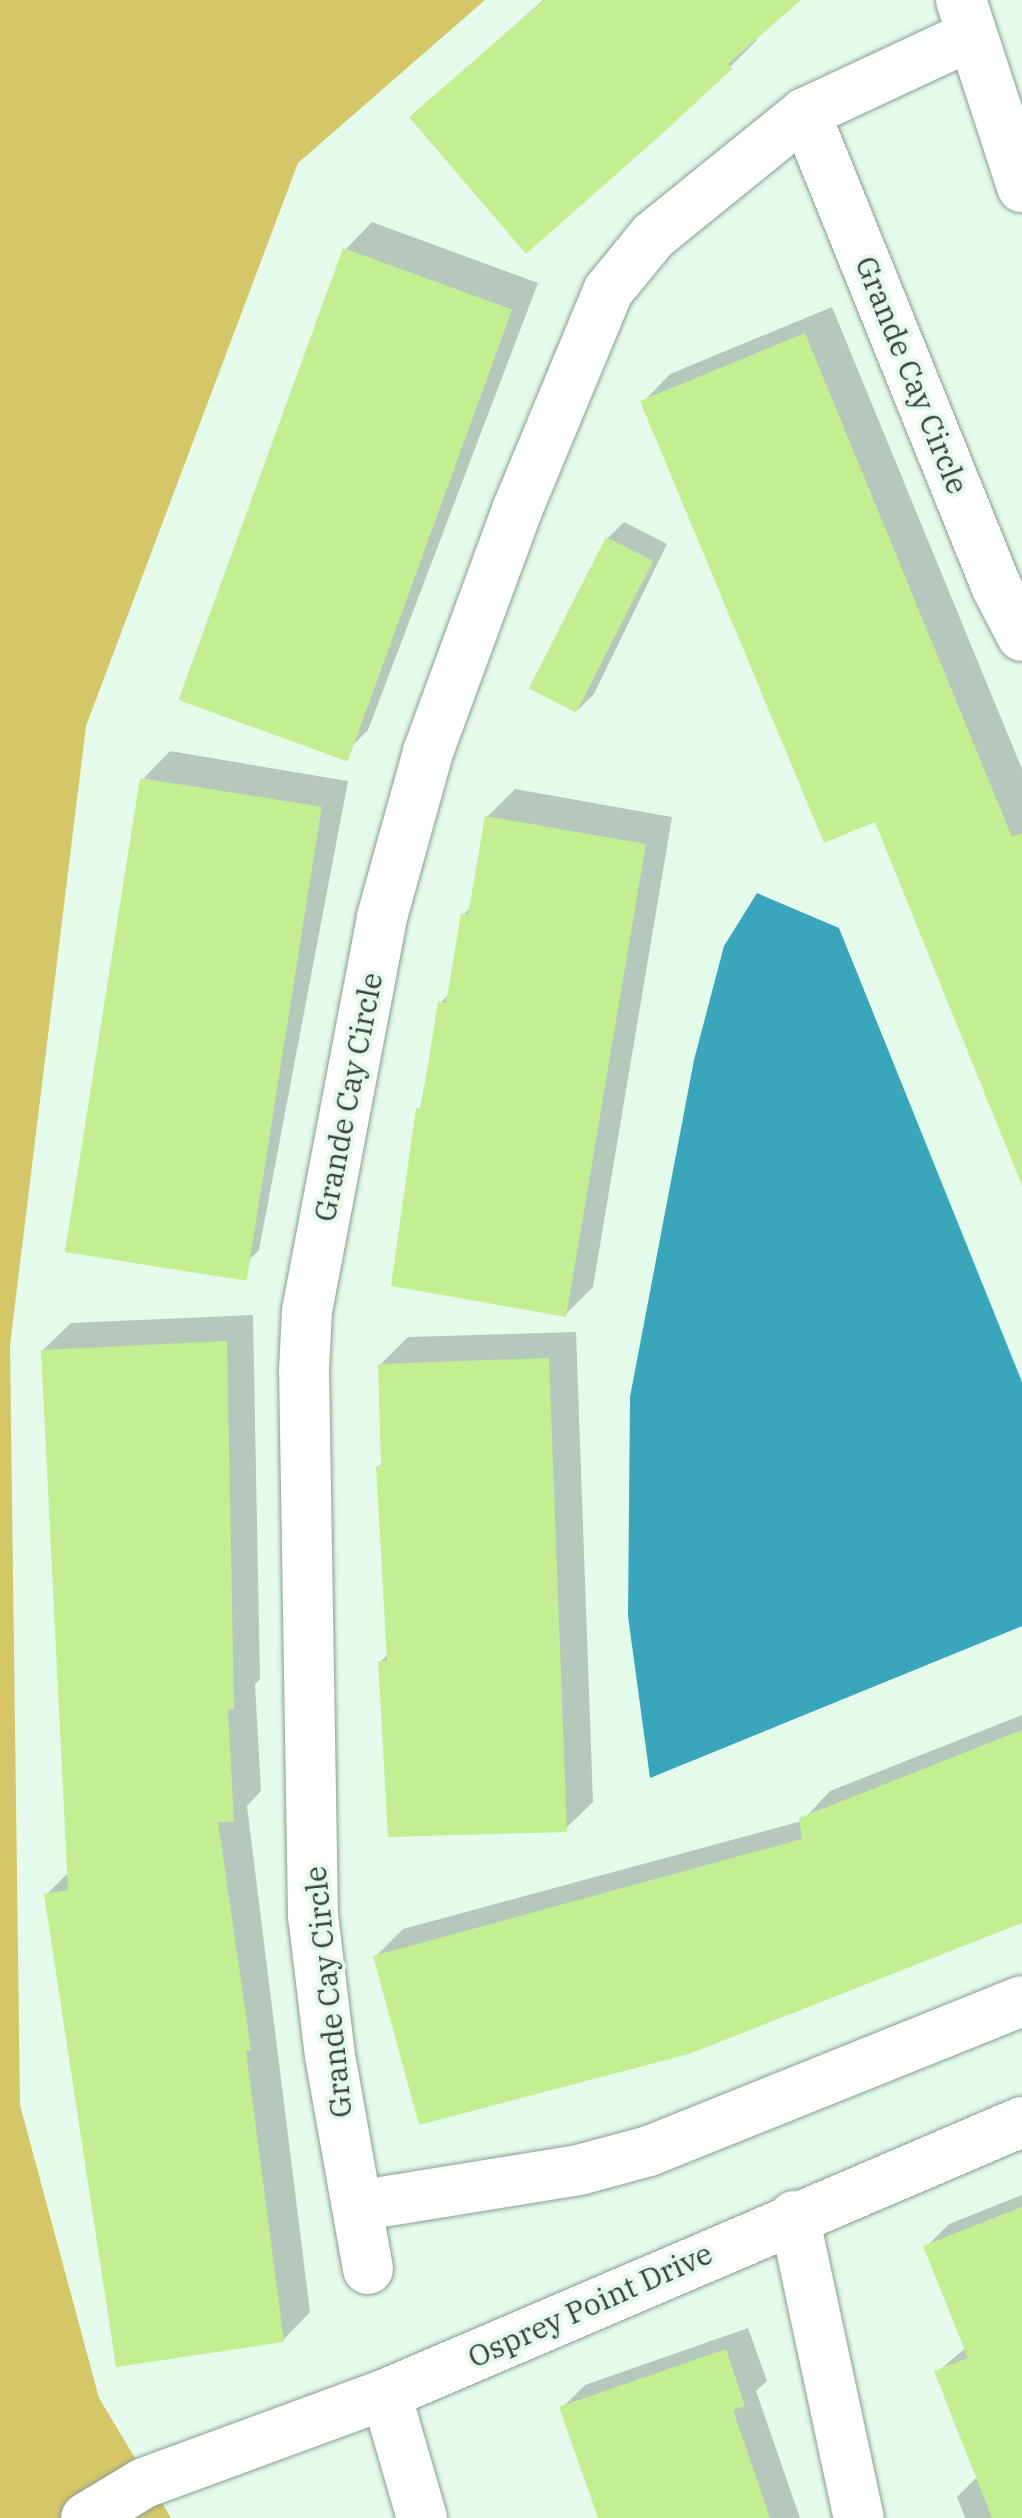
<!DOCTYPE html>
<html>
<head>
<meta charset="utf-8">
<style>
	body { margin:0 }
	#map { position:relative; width:1022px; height:2518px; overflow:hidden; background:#e4fbec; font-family:"IBM Plex Serif",serif }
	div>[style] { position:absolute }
	.green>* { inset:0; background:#d5c668 }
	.water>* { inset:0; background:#3aa6bc }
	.shadow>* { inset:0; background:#0003 }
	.building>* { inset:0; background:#c4ee92; transform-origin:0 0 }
	.roads { filter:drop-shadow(0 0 2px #889e90) drop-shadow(0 0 2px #889e90) }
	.minor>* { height:50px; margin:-25px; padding:0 25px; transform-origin:25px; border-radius:25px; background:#fff }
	span { translate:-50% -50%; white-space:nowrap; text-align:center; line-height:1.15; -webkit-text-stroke:8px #e4fbec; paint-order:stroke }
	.street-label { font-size:30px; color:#363f39 }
</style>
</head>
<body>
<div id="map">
	<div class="green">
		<div style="clip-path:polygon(0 0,485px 0,298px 163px,86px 726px,10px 1345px,20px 2105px,99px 2398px,171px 2518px,0 2518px)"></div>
	</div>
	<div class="water">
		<div style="clip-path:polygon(757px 893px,839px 928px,1022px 1382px,1022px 1626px,650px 1778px,628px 1616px,630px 1397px,694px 1060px,724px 946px)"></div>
	</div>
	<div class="shadow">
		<div style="clip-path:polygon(543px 0,797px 0,755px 37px,757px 40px,730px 67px,412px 117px)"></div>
		<div style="clip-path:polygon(372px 222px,538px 283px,368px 730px,341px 757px,345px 250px)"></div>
		<div style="clip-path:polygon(832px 307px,1022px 769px,1022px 1185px,877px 818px,643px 402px,670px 374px)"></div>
		<div style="clip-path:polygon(624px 522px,667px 544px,594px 694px,578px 710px,608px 538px)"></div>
		<div style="clip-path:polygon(170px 751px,348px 781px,259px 1250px,232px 1277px,143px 779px)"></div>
		<div style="clip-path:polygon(515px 789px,672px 817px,593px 1287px,565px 1315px,409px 1169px,440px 1003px,450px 993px,463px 915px,472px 906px,487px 817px)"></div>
		<div style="clip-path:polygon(253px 1315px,260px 1679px,255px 1684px,261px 1791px,247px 1806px,310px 2312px,283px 2340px,46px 1895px,70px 1871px,43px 1350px,71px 1323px)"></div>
		<div style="clip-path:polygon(576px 1332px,593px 1802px,565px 1829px,380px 1662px,389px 1653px,378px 1467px,384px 1462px,380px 1365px,408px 1337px)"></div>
		<div style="clip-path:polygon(1022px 1715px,1022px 1918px,376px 1956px,403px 1929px,802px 1821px,830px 1791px)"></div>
		<div style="clip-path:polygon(1022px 2195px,1022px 2518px,965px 2518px,957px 2497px,978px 2476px,937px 2372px,967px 2347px,926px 2247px,949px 2224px)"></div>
		<div style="clip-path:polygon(748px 2328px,767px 2381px,756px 2391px,800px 2518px,602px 2518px,562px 2408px,585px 2385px)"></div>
	</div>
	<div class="building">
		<div style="clip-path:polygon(544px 0,801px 0,728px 64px,732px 69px,664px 132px,526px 254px,409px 117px)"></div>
		<div style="left:343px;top:248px;width:180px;height:481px;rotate:20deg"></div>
		<div style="clip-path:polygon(805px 333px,1012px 837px,1022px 833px,1022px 1186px,875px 822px,824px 843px,640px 401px)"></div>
		<div style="left:606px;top:537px;width:53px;height:170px;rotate:27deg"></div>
		<div style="left:140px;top:778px;width:184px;height:480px;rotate:9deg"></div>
		<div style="clip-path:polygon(485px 816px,646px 844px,566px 1317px,391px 1286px,416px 1108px,421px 1109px,438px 1001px,446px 1003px,461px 913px,468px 915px)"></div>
		<div style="clip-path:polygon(227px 1341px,234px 1709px,228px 1710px,234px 1822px,218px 1822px,251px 2050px,246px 2051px,284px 2342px,116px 2367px,44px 1894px,68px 1890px,41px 1350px)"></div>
		<div style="clip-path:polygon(549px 1358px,567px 1832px,388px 1837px,378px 1661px,387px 1661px,376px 1466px,381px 1466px,378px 1364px)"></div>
		<div style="clip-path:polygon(1022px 1730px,1022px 1923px,689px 2054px,419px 2125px,373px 1956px,802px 1839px,799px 1818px)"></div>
		<div style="clip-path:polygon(1022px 2207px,1022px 2518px,992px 2518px,934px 2371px,968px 2358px,923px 2246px)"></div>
		<div style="clip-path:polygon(726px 2349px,745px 2406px,733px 2410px,770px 2518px,598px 2518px,559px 2407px)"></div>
	</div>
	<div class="roads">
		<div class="minor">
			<div style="left:961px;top:0;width:197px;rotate:71.9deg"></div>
			<div style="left:805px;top:113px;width:512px;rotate:67.99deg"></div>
			<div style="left:997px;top:588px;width:54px;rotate:62.5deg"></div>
			<div style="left:357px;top:2206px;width:225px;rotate:-9.2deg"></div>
			<div style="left:579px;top:2170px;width:73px;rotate:-15.2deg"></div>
			<div style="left:649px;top:2151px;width:402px;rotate:-21.9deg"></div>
			<div style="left:794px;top:2216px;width:309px;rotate:77.9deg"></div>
			<div style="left:368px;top:2269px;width:216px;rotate:-100.1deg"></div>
			<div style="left:330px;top:2056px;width:141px;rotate:-96.9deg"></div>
			<div style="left:313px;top:1916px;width:546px;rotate:-90.94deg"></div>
			<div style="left:304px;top:1370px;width:59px;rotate:-87.1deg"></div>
			<div style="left:307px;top:1311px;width:401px;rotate:-79.2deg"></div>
			<div style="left:382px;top:917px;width:171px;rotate:-74.4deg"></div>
			<div style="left:428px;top:752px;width:258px;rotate:-69.8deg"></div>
			<div style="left:517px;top:510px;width:237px;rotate:-67.4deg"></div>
			<div style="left:608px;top:291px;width:71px;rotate:-50.7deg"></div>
			<div style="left:653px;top:236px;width:196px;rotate:-39deg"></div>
			<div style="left:805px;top:113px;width:184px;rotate:-25deg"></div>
			<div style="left:386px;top:2394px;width:129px;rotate:73.8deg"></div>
			<div style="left:86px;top:2518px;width:68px;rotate:-31.1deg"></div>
			<div style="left:144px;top:2483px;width:258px;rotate:-20.2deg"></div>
			<div style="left:386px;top:2394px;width:692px;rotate:-23.16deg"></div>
		</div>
	</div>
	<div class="street-label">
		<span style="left:912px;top:375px;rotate:68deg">Grande Cay Circle</span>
		<span style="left:348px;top:1097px;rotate:-79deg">Grande Cay Circle</span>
		<span style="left:328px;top:1992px;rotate:-96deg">Grande Cay Circle</span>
		<span style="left:590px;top:2305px;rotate:-24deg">Osprey Point Drive</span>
	</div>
</div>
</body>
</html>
